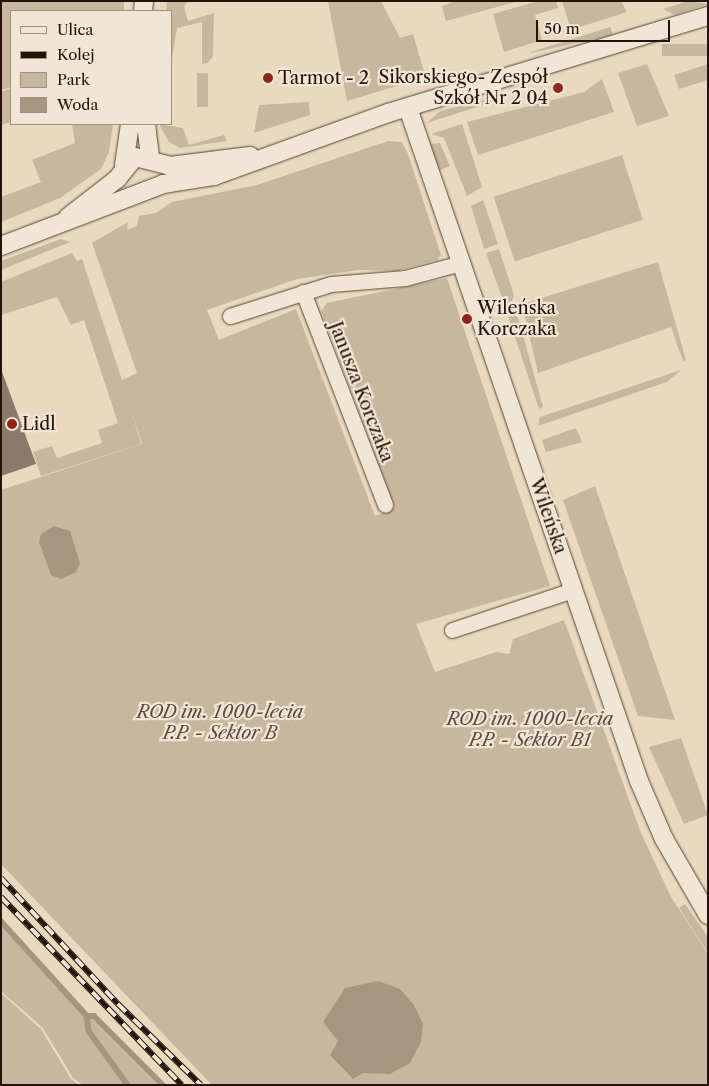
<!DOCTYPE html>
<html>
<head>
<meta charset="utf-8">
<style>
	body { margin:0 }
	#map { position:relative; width:709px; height:1086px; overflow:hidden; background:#e9d9be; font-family:"Libre Caslon Text",serif }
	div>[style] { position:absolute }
	.green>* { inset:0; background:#c8b79f; transform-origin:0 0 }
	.water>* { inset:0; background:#a69680 }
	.stream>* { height:5.5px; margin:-2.75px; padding:0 2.75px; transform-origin:2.75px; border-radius:2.75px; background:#a69680 }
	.building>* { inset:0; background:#8a7a67 }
	.roads { filter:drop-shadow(0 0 1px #554436) drop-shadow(0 0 1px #554436) }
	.minor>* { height:15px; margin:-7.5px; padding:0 7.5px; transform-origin:7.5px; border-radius:7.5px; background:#f1e6d5 }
	.tertiary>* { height:18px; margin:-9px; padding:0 9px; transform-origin:9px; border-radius:9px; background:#f1e6d5 }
	.rail>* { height:5.5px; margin-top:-2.75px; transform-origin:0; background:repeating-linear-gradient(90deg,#f1e6d5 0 11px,#241309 0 22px); box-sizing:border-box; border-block:1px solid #241309 }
	.dots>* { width:14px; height:14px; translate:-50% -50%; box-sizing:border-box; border:2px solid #f1e6d5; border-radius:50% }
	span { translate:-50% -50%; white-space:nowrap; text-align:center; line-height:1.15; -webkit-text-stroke:4.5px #f1e6d5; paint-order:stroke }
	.poi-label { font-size:18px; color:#241309 }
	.left { translate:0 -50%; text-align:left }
	.right { translate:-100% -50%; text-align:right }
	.street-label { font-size:18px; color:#241309 }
	.park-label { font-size:18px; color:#5d4c3e; font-style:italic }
	.frame { position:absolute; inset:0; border:2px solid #241309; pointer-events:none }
	.legend { position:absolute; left:10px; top:10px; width:162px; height:115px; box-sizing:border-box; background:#f1e6d5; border:1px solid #9f9283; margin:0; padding:6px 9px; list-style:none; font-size:15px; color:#241309 }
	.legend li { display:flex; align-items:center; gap:10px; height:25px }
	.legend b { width:25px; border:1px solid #9f9283 }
	.scale { position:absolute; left:536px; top:20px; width:134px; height:22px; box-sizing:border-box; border:2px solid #241309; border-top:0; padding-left:6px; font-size:15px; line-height:18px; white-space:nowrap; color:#241309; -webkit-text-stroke:4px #f1e6d5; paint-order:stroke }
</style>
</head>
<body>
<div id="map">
	<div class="green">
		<div style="clip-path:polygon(1px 1px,124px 1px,124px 11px,11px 11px,11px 87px,1px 90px)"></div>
		<div style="clip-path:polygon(167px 1px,188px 1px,184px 7px,188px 21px,214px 13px,213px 57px,207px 63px,202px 64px,202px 22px,177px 28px,171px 65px,171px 11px,166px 11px)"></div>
		<div style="clip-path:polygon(328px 1px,381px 1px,400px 38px,413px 34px,425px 75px,440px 73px,347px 101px)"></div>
		<div style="clip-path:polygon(456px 1px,464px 2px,519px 1px,446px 21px,442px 6px)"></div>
		<div style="clip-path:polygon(538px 1px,556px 1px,558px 8px,535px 15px,542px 40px,504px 52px,493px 14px)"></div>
		<div style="clip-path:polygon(562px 1px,621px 1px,627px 12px,571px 30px)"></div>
		<div style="clip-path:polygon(688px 1px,708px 4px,675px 15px,663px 9px)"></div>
		<div style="clip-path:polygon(610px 27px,613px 35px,531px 53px,531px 52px)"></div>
		<div style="left:708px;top:44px;width:12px;height:46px;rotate:90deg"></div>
		<div style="clip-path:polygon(647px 64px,669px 116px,637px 126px,618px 73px)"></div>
		<div style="clip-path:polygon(708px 64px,708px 80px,679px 89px,674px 75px)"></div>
		<div style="left:197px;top:73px;width:11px;height:34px"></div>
		<div style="clip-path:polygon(602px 79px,614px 112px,478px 155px,467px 122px,584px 92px)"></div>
		<div style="clip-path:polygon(11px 88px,11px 122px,1px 125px,1px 92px)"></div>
		<div style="clip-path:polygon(507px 94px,508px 97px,427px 123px,440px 111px)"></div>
		<div style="clip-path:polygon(309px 102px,310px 115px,254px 133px,259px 105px)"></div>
		<div style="clip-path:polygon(72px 124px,113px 124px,109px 152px,101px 169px,60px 198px,1px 222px,1px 197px,41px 182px,32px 160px,75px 143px)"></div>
		<div style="clip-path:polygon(159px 124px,183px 128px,189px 145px,224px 135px,227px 141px,180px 148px,169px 142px)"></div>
		<div style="clip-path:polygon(462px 124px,482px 187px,467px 196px,444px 138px,431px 134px)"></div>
		<div style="clip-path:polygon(388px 141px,402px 142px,408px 154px,441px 255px,437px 260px,397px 271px,358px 270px,297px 279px,207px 310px,219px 340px,296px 309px,375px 516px,395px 508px,321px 311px,327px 303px,447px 278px,550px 586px,416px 624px,435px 672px,496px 652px,509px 654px,513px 639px,564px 620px,641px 833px,671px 897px,708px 954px,708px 1085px,212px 1085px,1px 864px,1px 490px,142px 444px,131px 409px,141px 444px,41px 476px,33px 452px,52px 446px,57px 458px,102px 443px,98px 430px,118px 423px,84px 320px,71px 325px,57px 297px,1px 315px,1px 282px,72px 253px,77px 261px,82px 259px,122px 380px,137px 373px,92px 243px,128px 222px,127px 230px,137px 226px,139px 216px,156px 213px,172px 202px,257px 185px)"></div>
		<div style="clip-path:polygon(440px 143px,450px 166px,438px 171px,429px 144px)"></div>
		<div style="left:622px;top:155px;width:68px;height:135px;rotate:72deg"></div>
		<div style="clip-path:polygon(483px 200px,498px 244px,484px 249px,471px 206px)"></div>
		<div style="clip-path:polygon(61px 239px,70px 242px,1px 270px,1px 261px)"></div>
		<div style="clip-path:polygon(499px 249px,514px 295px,512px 301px,504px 303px,486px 253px)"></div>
		<div style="clip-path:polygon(658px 262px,686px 360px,683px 361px,671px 327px,538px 373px,522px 304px)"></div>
		<div style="clip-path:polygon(515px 307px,543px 407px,539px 409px,506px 310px)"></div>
		<div style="clip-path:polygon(681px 370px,667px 382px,538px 426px,540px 417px)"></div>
		<div style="clip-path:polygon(576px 428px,582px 442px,546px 452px,542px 440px)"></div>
		<div style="clip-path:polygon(595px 486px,619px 557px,675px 720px,638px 716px,563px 500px)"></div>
		<div style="clip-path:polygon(681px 738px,708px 815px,684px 824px,649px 747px)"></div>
		<div style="clip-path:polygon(685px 904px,708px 937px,708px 953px,679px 908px)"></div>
		<div style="clip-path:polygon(1px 922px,73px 1000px,158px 1085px,83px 1085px,73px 1078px,43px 1028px,1px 991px)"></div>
		<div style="clip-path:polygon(1px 993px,41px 1029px,71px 1079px,79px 1085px,1px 1085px)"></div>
	</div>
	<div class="water">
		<div style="clip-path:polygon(54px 526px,70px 531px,80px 563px,76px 572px,61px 579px,51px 575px,39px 542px,41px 534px)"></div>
		<div style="clip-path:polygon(378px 981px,400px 989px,414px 1005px,423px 1024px,421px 1042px,410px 1063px,390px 1074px,363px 1073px,353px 1079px,330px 1055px,338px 1041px,323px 1022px,345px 988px)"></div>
	</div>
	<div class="stream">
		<div style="left:1px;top:921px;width:128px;rotate:47.8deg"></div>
		<div style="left:87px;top:1016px;width:7px"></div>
		<div style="left:94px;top:1016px;width:98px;rotate:45deg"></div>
		<div style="left:87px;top:1016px;width:15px;rotate:82deg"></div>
		<div style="left:89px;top:1031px;width:67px;rotate:54.2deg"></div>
	</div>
	<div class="building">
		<div style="clip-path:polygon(1px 369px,36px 464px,1px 476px)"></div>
	</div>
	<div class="roads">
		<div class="minor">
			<div style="left:303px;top:292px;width:228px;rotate:68.9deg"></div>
			<div style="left:230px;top:316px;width:106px;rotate:-17.6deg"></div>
			<div style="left:331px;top:284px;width:74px;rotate:-4.6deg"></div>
			<div style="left:405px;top:278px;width:58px;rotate:-15deg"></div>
			<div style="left:452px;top:630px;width:127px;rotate:-18.3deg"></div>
		</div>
		<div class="tertiary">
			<div style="left:143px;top:11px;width:10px;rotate:-84deg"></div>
			<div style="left:408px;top:108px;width:712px;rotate:71.06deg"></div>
			<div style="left:639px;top:781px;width:63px;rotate:66.7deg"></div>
			<div style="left:664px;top:839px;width:88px;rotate:59.9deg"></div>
			<div style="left:146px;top:124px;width:35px;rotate:83deg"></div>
			<div style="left:124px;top:165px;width:41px;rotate:-81.7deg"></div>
			<div style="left:68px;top:217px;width:62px;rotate:-37.8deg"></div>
			<div style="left:117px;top:179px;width:28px;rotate:-51deg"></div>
			<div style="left:135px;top:157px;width:36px;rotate:14deg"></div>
			<div style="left:170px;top:166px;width:81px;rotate:-7.1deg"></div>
			<div style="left:1px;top:246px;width:173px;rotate:-20.9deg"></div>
			<div style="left:163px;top:184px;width:52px;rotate:-8.9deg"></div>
			<div style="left:214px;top:176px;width:185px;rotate:-19.9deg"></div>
			<div style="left:388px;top:113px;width:334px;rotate:-16.9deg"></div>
		</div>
	</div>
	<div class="rail">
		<div style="left:1px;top:878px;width:172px;rotate:47.1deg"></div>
		<div style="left:118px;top:1004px;width:116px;rotate:44.3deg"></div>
		<div style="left:1px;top:897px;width:261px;rotate:46.1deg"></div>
	</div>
	<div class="dots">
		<div style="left:268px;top:78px;background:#8f2418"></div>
		<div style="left:558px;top:88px;background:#8f2418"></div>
		<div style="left:467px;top:319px;background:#8f2418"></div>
		<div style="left:12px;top:424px;background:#8f2418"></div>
	</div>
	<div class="poi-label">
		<span class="left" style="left:278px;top:78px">Tarmot - 2</span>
		<span class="right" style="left:548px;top:88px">Sikorskiego- Zespół<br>Szkół Nr 2 04</span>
		<span class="left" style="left:477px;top:319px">Wileńska<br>Korczaka</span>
		<span class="left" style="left:22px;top:424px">Lidl</span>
	</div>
	<div class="street-label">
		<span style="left:361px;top:392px;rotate:69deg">Janusza Korczaka</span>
		<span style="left:548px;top:516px;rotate:71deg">Wileńska</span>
	</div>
	<div class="park-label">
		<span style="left:220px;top:723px">ROD im. 1000-lecia<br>P.P. - Sektor B</span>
		<span style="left:530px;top:730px">ROD im. 1000-lecia<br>P.P. - Sektor B1</span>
	</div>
	<div class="frame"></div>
	<ul class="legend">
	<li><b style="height:6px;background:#f1e6d5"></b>Ulica</li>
	<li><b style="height:6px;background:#241309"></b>Kolej</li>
	<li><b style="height:14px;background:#c8b79f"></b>Park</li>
	<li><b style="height:14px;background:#a69680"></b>Woda</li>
	</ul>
	<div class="scale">50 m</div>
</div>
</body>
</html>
